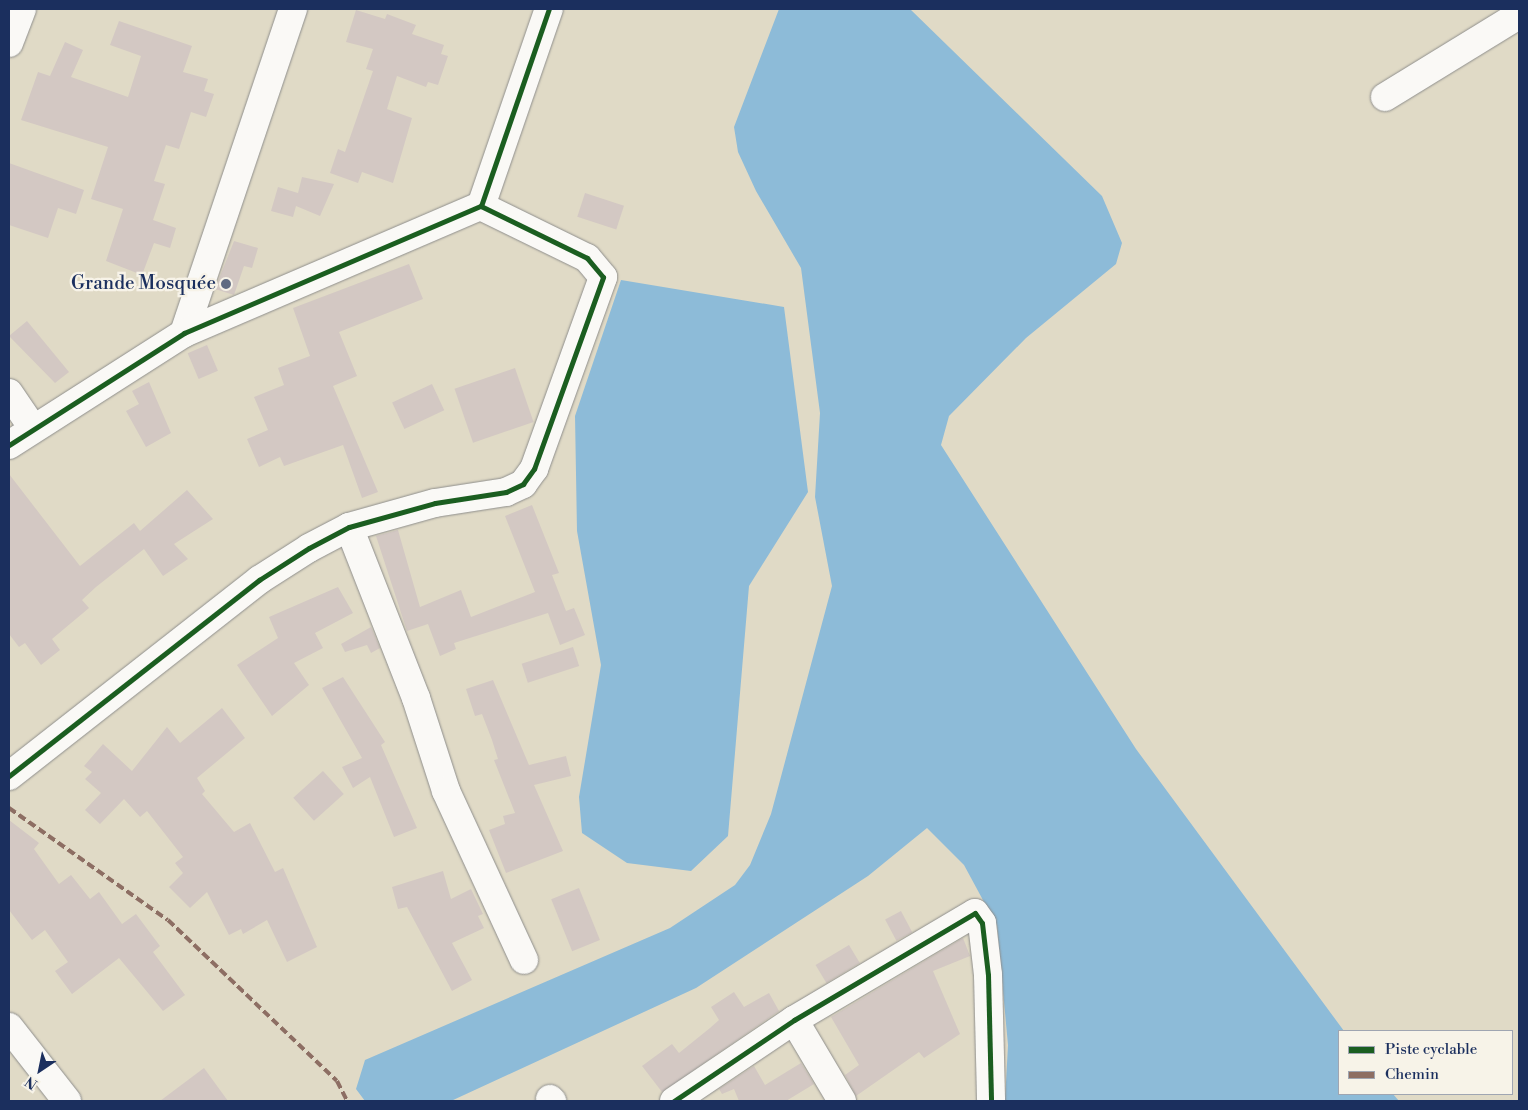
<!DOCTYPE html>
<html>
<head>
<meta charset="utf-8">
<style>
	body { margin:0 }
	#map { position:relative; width:1528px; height:1110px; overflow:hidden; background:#e0dac6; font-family:"Libre Bodoni",serif }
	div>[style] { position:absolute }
	.water>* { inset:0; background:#8dbbd8 }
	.building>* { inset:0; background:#d3c8c3; transform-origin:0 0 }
	.roads { filter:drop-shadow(0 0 1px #8e8e8c) drop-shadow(0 0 1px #8e8e8c) }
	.minor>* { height:28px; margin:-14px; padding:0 14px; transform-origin:14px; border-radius:14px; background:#faf9f6 }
	.quiet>* { height:4px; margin-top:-2px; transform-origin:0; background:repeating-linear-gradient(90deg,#8d6e63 0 8px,transparent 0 12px) }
	.cycleway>* { height:5px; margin:-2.5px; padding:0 2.5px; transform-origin:2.5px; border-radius:2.5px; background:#1b5e20 }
	.dots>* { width:14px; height:14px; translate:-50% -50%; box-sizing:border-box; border:2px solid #f7f3e8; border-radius:50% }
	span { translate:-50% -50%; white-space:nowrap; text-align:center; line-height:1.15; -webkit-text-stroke:4.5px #f7f3e8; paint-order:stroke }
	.poi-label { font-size:19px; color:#1b2f5e }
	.right { translate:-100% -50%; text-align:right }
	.frame { position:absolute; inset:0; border:10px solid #1b2f5e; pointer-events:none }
	.legend { position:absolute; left:1338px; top:1030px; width:175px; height:65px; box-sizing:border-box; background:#f7f3e8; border:1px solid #9fa5b1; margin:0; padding:6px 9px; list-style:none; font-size:15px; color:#1b2f5e }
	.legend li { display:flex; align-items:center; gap:10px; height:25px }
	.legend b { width:25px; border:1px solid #9fa5b1 }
	.north { position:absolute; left:15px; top:1045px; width:50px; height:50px; -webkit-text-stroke:4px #f7f3e8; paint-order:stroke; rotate:214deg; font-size:14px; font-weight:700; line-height:20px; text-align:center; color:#1b2f5e }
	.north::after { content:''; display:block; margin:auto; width:18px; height:22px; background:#1b2f5e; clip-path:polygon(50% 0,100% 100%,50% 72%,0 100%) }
</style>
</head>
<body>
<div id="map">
	<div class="water">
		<div style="clip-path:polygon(779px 9px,910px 9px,1102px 196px,1122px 243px,1116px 264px,1026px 338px,949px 416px,941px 445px,1136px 749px,1344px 1031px,1339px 1031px,1339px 1094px,1393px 1094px,1399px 1101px,1005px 1101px,1008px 1045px,997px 926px,964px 865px,927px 828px,868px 876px,696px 988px,451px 1101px,365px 1101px,356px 1089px,365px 1060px,670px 928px,735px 885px,750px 865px,771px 814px,832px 586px,815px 497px,820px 413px,801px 268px,756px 191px,738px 152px,734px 127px)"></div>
		<div style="clip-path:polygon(621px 280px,784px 307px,808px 492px,749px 586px,728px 836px,691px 871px,627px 863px,582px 833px,579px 797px,601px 665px,577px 531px,575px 416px)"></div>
	</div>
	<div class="building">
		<div style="clip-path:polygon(356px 10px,385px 19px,387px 14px,416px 25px,412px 34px,444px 45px,441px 54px,448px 56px,438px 85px,428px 82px,426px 87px,397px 76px,387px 109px,412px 118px,393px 183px,362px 172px,358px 183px,330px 173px,338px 149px,345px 152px,373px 71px,366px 69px,373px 49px,346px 42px)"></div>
		<div style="clip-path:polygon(119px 21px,192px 46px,183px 72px,208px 79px,204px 91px,214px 94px,206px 117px,191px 112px,179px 149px,166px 145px,154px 181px,165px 184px,153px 220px,176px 228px,170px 248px,154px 243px,142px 275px,106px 261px,123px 209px,91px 199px,108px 147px,21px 120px,38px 72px,50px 76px,65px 42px,83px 50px,71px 77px,128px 97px,141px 56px,110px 45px)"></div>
		<div style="clip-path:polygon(9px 163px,84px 190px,76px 214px,58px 208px,48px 238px,9px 225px)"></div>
		<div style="clip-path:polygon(302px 177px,334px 184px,320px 216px,296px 206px,293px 217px,271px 211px,278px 187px,298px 193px)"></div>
		<div style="left:585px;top:193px;width:41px;height:25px;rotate:18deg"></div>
		<div style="clip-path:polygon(234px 241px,258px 248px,252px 268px,244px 266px,234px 295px,215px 289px)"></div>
		<div style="clip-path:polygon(409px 264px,423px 299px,339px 332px,357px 376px,333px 386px,378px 492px,362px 498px,343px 445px,284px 466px,280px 457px,259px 467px,247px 439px,268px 430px,254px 397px,284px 385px,278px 368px,310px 356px,293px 308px)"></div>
		<div style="clip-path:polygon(27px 321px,69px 372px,55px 383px,9px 336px)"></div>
		<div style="left:207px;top:345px;width:28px;height:21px;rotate:67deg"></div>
		<div style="left:515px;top:368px;width:57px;height:64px;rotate:71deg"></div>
		<div style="clip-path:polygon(149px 382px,171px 433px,146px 447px,126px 411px,139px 404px,132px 391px)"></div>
		<div style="left:432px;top:384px;width:29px;height:44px;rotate:65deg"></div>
		<div style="clip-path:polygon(9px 474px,80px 566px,134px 523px,140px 531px,187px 490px,213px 519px,174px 544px,188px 559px,163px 576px,144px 549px,96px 587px,82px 600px,89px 608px,52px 639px,60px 650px,41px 665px,25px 643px,19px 647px,9px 634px)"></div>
		<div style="clip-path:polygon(532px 505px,559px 573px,552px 575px,566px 611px,574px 608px,585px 635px,560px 645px,548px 613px,454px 643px,456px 649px,440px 656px,428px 624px,407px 631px,376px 536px,398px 530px,420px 607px,461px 590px,471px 617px,535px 592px,505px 516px)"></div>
		<div style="clip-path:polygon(338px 587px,353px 613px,315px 633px,323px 648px,294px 663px,309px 685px,272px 716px,237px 665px,278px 638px,269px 617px)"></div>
		<div style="clip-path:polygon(371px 627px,380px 648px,371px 653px,367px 645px,345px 652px,341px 644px)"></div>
		<div style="left:573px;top:647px;width:20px;height:54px;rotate:72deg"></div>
		<div style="clip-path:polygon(343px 677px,385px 742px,381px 745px,417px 828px,394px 837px,370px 777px,353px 788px,342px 767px,362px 758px,322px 688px)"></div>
		<div style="clip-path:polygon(493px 680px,529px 765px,566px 756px,571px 776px,534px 785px,563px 851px,506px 873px,489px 830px,505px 824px,503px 816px,515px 813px,494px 760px,498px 759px,492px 740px,482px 714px,475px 716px,466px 689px)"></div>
		<div style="clip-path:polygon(222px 708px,245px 738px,197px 778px,205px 791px,202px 794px,234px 832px,250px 823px,275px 872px,283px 868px,317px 947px,287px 962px,267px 920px,243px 934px,241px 929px,229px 935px,207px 892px,190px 908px,169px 887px,183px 873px,175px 863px,183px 857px,147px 811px,140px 817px,124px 799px,100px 824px,85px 810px,101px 793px,85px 779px,92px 772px,84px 766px,103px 744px,132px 771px,167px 727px,180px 743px)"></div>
		<div style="left:323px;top:771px;width:31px;height:40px;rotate:48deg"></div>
		<div style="clip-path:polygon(9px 820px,39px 843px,34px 849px,59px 884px,71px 875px,90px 899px,99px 892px,122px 924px,136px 914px,160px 946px,153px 952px,185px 995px,163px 1011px,119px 958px,72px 994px,55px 971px,68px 962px,45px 930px,32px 940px,9px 910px)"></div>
		<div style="clip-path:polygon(443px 871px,451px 899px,471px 889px,483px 914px,478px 916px,484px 928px,452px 943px,472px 980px,452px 991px,407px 907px,398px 909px,392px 887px)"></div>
		<div style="left:579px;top:888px;width:56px;height:30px;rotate:68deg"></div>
		<div style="left:901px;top:911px;width:24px;height:18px;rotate:62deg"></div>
		<div style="clip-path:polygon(963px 938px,970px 956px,933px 971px,960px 1034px,924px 1058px,919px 1052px,856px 1096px,845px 1075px,859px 1065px,831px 1017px)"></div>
		<div style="left:849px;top:945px;width:21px;height:39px;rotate:59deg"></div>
		<div style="clip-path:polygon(734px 992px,744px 1007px,769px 993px,779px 1011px,662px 1092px,642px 1066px,672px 1044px,679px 1053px,710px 1028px,719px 1020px,711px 1007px)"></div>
		<div style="clip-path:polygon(801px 1063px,814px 1084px,786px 1101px,739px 1101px,734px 1089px,722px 1094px,719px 1089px,754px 1066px,765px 1085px)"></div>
		<div style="clip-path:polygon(204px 1068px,228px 1101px,160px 1101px)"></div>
	</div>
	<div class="roads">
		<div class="minor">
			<div style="left:9px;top:43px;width:36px;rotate:-69deg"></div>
			<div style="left:1385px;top:97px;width:157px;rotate:-31.5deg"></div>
			<div style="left:184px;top:333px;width:342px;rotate:-71.4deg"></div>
			<div style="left:9px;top:393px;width:41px;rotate:55.9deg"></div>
			<div style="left:9px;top:445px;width:208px;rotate:-32.6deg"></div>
			<div style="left:184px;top:333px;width:323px;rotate:-23.2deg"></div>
			<div style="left:481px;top:206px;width:208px;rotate:-71deg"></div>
			<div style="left:349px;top:527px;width:184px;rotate:68.6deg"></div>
			<div style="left:416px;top:698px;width:98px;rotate:72.1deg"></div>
			<div style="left:446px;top:791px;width:186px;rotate:65.2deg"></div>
			<div style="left:9px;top:776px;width:318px;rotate:-38.1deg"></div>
			<div style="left:259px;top:580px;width:59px;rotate:-32.6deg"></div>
			<div style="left:309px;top:548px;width:45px;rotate:-27.7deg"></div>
			<div style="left:349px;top:527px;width:89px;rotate:-15.6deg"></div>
			<div style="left:435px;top:503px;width:72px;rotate:-8.8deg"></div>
			<div style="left:506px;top:492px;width:19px;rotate:-25deg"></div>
			<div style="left:523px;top:484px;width:19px;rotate:-54deg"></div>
			<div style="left:534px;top:469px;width:204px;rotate:-70.2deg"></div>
			<div style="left:603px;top:277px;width:25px;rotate:-130deg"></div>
			<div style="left:587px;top:258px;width:118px;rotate:-153.9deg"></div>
			<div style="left:794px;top:1020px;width:94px;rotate:59.3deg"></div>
			<div style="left:9px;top:1027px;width:94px;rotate:51.9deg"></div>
			<div style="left:550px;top:1099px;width:3px;rotate:45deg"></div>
			<div style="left:674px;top:1101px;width:145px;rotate:-34deg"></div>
			<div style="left:794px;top:1020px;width:210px;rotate:-30.6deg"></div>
			<div style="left:975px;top:913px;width:12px;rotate:55deg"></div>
			<div style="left:982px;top:923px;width:52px;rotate:83.4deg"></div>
			<div style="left:988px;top:975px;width:126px;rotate:88.6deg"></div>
		</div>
	</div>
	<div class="quiet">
		<div style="left:9px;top:808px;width:194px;rotate:35.2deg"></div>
		<div style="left:168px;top:920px;width:233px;rotate:43.6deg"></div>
		<div style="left:337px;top:1081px;width:22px;rotate:63deg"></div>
	</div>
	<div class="cycleway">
		<div style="left:9px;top:445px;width:208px;rotate:-32.6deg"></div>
		<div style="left:184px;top:333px;width:323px;rotate:-23.2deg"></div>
		<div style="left:481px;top:206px;width:208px;rotate:-71deg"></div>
		<div style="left:9px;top:776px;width:318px;rotate:-38.1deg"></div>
		<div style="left:259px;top:580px;width:59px;rotate:-32.6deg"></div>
		<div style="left:309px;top:548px;width:45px;rotate:-27.7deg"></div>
		<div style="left:349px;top:527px;width:89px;rotate:-15.6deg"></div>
		<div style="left:435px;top:503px;width:72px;rotate:-8.8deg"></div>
		<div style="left:506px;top:492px;width:19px;rotate:-25deg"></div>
		<div style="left:523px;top:484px;width:19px;rotate:-54deg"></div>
		<div style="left:534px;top:469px;width:204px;rotate:-70.2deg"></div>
		<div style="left:603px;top:277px;width:25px;rotate:-130deg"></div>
		<div style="left:587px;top:258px;width:118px;rotate:-153.9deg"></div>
		<div style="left:674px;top:1101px;width:145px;rotate:-34deg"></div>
		<div style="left:794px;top:1020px;width:210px;rotate:-30.6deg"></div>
		<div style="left:975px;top:913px;width:12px;rotate:55deg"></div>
		<div style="left:982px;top:923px;width:52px;rotate:83.4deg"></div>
		<div style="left:988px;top:975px;width:126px;rotate:88.6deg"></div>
	</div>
	<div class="dots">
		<div style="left:226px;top:284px;background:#606b82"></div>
	</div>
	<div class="poi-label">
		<span class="right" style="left:216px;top:284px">Grande Mosquée</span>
	</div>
	<div class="frame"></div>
	<ul class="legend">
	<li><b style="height:6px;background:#1b5e20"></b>Piste cyclable</li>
	<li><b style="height:6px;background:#8d6e63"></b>Chemin</li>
	</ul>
	<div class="north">N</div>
</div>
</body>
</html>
